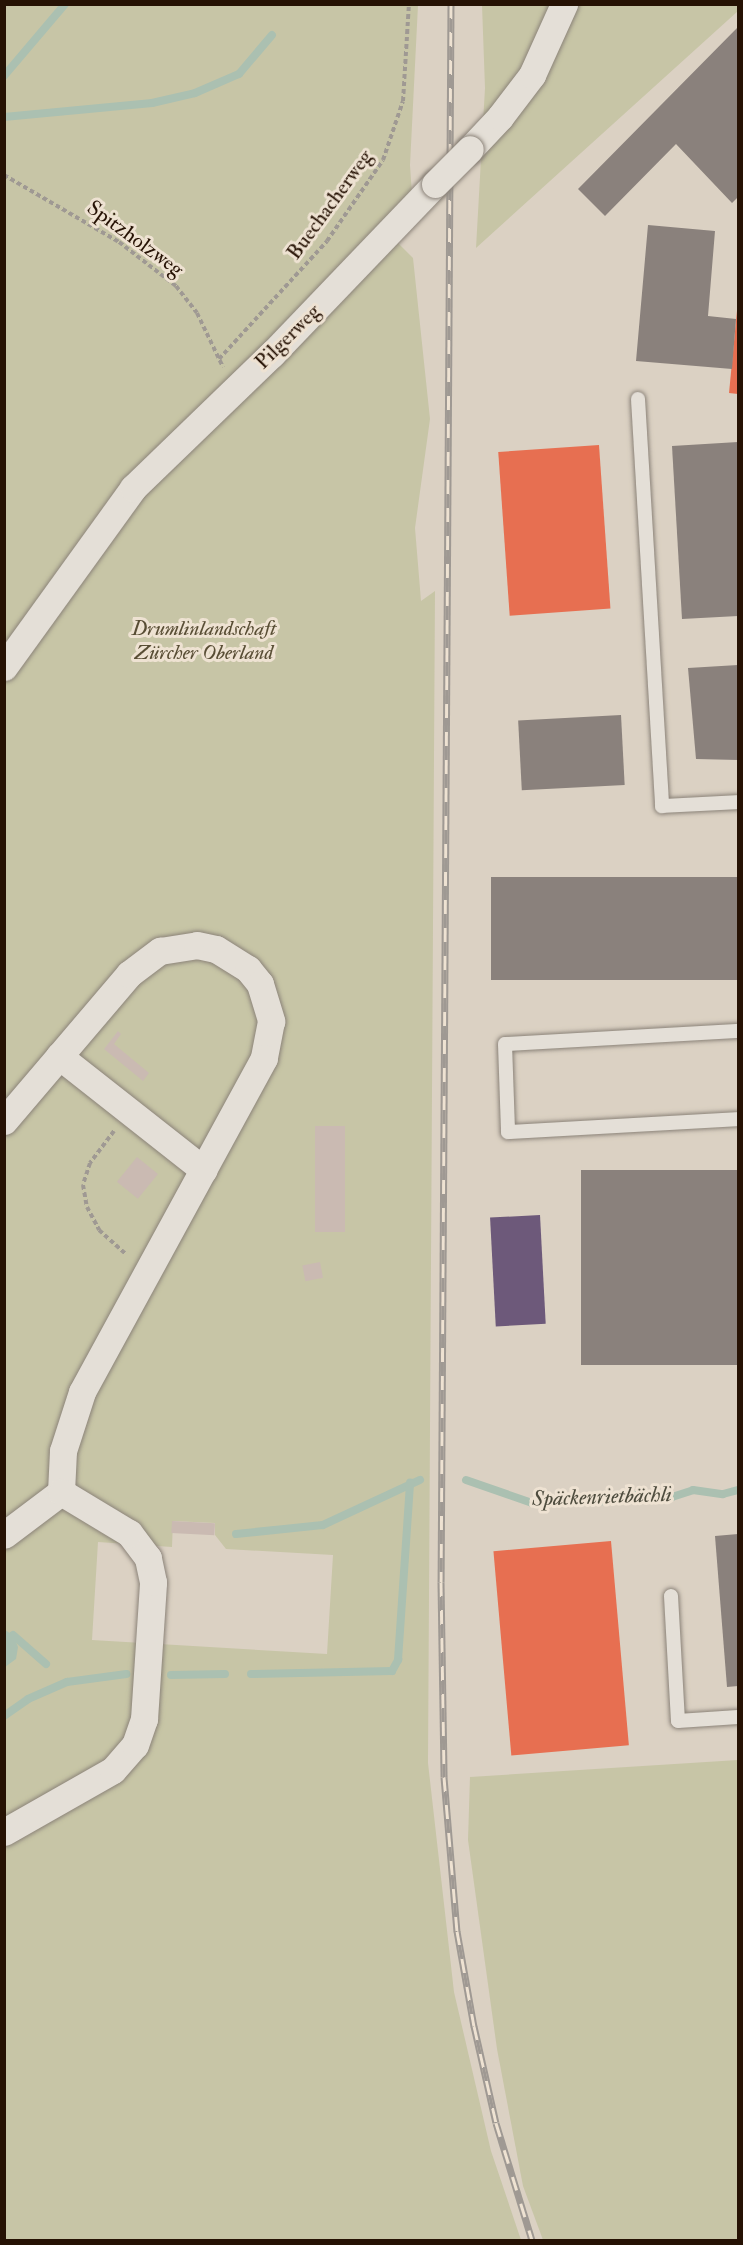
<!DOCTYPE html>
<html>
<head>
<meta charset="utf-8">
<style>
	body { margin:0 }
	#map { position:relative; width:743px; height:2245px; overflow:hidden; background:#dbd1c3; font-family:"IM FELL Double Pica",serif }
	div>[style] { position:absolute }
	.green>* { inset:0; background:#c7c5a6 }
	.water>* { inset:0; background:#abc0b1 }
	.shops>* { inset:0; background:#e76f51; transform-origin:0 0 }
	.offices>* { inset:0; background:#6d597a; transform-origin:0 0 }
	.industry>* { inset:0; background:#8a817c; transform-origin:0 0 }
	.stream>* { height:8px; margin:-4px; padding:0 4px; transform-origin:4px; border-radius:4px; background:#abc0b1 }
	.building>* { inset:0; background:#cabab2; transform-origin:0 0 }
	.path>* { height:4px; margin-top:-2px; transform-origin:0; background:repeating-linear-gradient(90deg,#9f9993 0 4.5px,transparent 0 7.5px) }
	.roads { filter:drop-shadow(0 0 2px #8b8379) drop-shadow(0 0 2px #8b8379) }
	.lane>* { height:14px; margin:-7px; padding:0 7px; transform-origin:7px; border-radius:7px; background:#e4dfd7 }
	.street>* { height:27px; margin:-13.5px; padding:0 13.5px; transform-origin:13.5px; border-radius:13.5px; background:#e4dfd7 }
	.rail>* { height:7px; margin-top:-3.5px; transform-origin:0; background:repeating-linear-gradient(90deg,#eee2d2 0 14px,#9f9993 0 28px); box-sizing:border-box; border-block:2px solid #9f9993 }
	.bridges { filter:drop-shadow(0 0 2px #8b8379) drop-shadow(0 0 2px #8b8379) }
	.street-bridge>* { height:27px; margin:-13.5px; padding:0 13.5px; transform-origin:13.5px; border-radius:13.5px; background:#e4dfd7 }
	span { translate:-50% -50%; white-space:nowrap; text-align:center; line-height:1.15; -webkit-text-stroke:6px #eee2d2; paint-order:stroke }
	.street-label { font-size:21px; color:#261204 }
	.park-label { font-size:21px; color:#584d34; font-style:italic }
	.water-label { font-size:22px; color:#4e4c3e; font-style:italic }
	.frame { position:absolute; inset:0; border:6px solid #261204; pointer-events:none }
</style>
</head>
<body>
<div id="map">
	<div class="green">
		<div style="clip-path:polygon(evenodd,5px 5px,418px 5px,410px 165px,413px 210px,396px 241px,413px 258px,430px 419px,415px 528px,421px 601px,435px 591px,428px 1763px,454px 1992px,491px 2151px,521px 2240px,5px 2240px,5px 5px,173px 1521px,215px 1523px,215px 1535px,226px 1549px,333px 1555px,327px 1654px,92px 1640px,98px 1542px,172px 1547px,173px 1521px)"></div>
		<div style="clip-path:polygon(482px 5px,738px 5px,738px 11px,476px 248px,485px 88px)"></div>
		<div style="clip-path:polygon(738px 1760px,738px 2240px,543px 2240px,523px 2186px,497px 2049px,468px 1840px,470px 1777px)"></div>
	</div>
	<div class="water">
		<div style="clip-path:polygon(5px 1630px,13px 1635px,18px 1647px,16px 1659px,5px 1667px)"></div>
	</div>
	<div class="shops">
		<div style="clip-path:polygon(737px 311px,738px 311px,738px 394px,729px 393px)"></div>
		<div style="left:599px;top:445px;width:164px;height:101px;rotate:86deg"></div>
		<div style="left:611px;top:1541px;width:205px;height:118px;rotate:85deg"></div>
	</div>
	<div class="offices">
		<div style="left:540px;top:1215px;width:109px;height:50px;rotate:87deg"></div>
	</div>
	<div class="industry">
		<div style="clip-path:polygon(738px 27px,738px 197px,732px 203px,676px 144px,605px 216px,578px 189px)"></div>
		<div style="clip-path:polygon(648px 225px,715px 231px,708px 316px,736px 319px,732px 369px,636px 361px)"></div>
		<div style="clip-path:polygon(738px 442px,738px 616px,682px 619px,672px 446px)"></div>
		<div style="clip-path:polygon(738px 665px,738px 760px,696px 759px,688px 668px)"></div>
		<div style="left:621px;top:715px;width:70px;height:103px;rotate:87deg"></div>
		<div style="left:738px;top:877px;width:103px;height:247px;rotate:90deg"></div>
		<div style="left:738px;top:1170px;width:195px;height:157px;rotate:90deg"></div>
		<div style="clip-path:polygon(738px 1534px,738px 1686px,727px 1687px,715px 1536px)"></div>
	</div>
	<div class="stream">
		<div style="left:4px;top:76px;width:94px;rotate:-49.7deg"></div>
		<div style="left:4px;top:117px;width:149px;rotate:-5.4deg"></div>
		<div style="left:152px;top:103px;width:44px;rotate:-13.1deg"></div>
		<div style="left:195px;top:93px;width:48px;rotate:-23.4deg"></div>
		<div style="left:239px;top:74px;width:51px;rotate:-49.8deg"></div>
		<div style="left:466px;top:1480px;width:70px;rotate:19.2deg"></div>
		<div style="left:532px;top:1503px;width:80px;rotate:-1.4deg"></div>
		<div style="left:612px;top:1501px;width:23px;rotate:-15deg"></div>
		<div style="left:634px;top:1495px;width:38px;rotate:3deg"></div>
		<div style="left:672px;top:1497px;width:22px;rotate:-18deg"></div>
		<div style="left:693px;top:1490px;width:30px;rotate:8deg"></div>
		<div style="left:723px;top:1494px;width:16px;rotate:-15deg"></div>
		<div style="left:236px;top:1534px;width:87px;rotate:-5.9deg"></div>
		<div style="left:323px;top:1525px;width:107px;rotate:-24.9deg"></div>
		<div style="left:13px;top:1635px;width:44px;rotate:41.3deg"></div>
		<div style="left:251px;top:1674px;width:141px;rotate:-1.2deg"></div>
		<div style="left:392px;top:1671px;width:13px;rotate:-61deg"></div>
		<div style="left:398px;top:1660px;width:178px;rotate:-86.1deg"></div>
		<div style="left:171px;top:1675px;width:54px;rotate:-1.1deg"></div>
		<div style="left:4px;top:1716px;width:29px;rotate:-35deg"></div>
		<div style="left:28px;top:1699px;width:43px;rotate:-23.6deg"></div>
		<div style="left:67px;top:1682px;width:60px;rotate:-7.7deg"></div>
	</div>
	<div class="building">
		<div style="clip-path:polygon(118px 1031px,121px 1034px,114px 1044px,149px 1073px,143px 1081px,104px 1049px)"></div>
		<div style="left:315px;top:1126px;width:30px;height:106px"></div>
		<div style="left:137px;top:1157px;width:27px;height:32px;rotate:39deg"></div>
		<div style="left:320px;top:1262px;width:16px;height:18px;rotate:79deg"></div>
		<div style="left:172px;top:1521px;width:43px;height:12px;rotate:3deg"></div>
	</div>
	<div class="path">
		<div style="left:4px;top:175px;width:133px;rotate:30.2deg"></div>
		<div style="left:119px;top:242px;width:72px;rotate:37.7deg"></div>
		<div style="left:176px;top:286px;width:34px;rotate:52deg"></div>
		<div style="left:197px;top:313px;width:60px;rotate:64.3deg"></div>
		<div style="left:219px;top:359px;width:160px;rotate:-47.5deg"></div>
		<div style="left:327px;top:241px;width:98px;rotate:-55.3deg"></div>
		<div style="left:383px;top:160px;width:62px;rotate:-71.3deg"></div>
		<div style="left:403px;top:101px;width:97px;rotate:-86.5deg"></div>
		<div style="left:114px;top:1131px;width:40px;rotate:127deg"></div>
		<div style="left:90px;top:1163px;width:23px;rotate:108deg"></div>
		<div style="left:83px;top:1185px;width:22px;rotate:80deg"></div>
		<div style="left:87px;top:1207px;width:26px;rotate:62deg"></div>
		<div style="left:99px;top:1230px;width:36px;rotate:42deg"></div>
	</div>
	<div class="roads">
		<div class="lane">
			<div style="left:638px;top:399px;width:408px;rotate:86.6deg"></div>
			<div style="left:662px;top:806px;width:76px;rotate:-3deg"></div>
			<div style="left:738px;top:1031px;width:233px;rotate:176.8deg"></div>
			<div style="left:505px;top:1044px;width:88px;rotate:88deg"></div>
			<div style="left:508px;top:1132px;width:230px;rotate:-3.2deg"></div>
			<div style="left:671px;top:1596px;width:125px;rotate:86.8deg"></div>
			<div style="left:678px;top:1721px;width:60px;rotate:-3.8deg"></div>
		</div>
		<div class="street">
			<div style="left:470px;top:149px;width:44px;rotate:-46.8deg"></div>
			<div style="left:500px;top:117px;width:53px;rotate:-52.7deg"></div>
			<div style="left:532px;top:75px;width:78px;rotate:-65.7deg"></div>
			<div style="left:4px;top:667px;width:221px;rotate:-54.2deg"></div>
			<div style="left:133px;top:488px;width:193px;rotate:-44deg"></div>
			<div style="left:272px;top:354px;width:236px;rotate:-46.2deg"></div>
			<div style="left:59px;top:1056px;width:184px;rotate:38.2deg"></div>
			<div style="left:4px;top:1121px;width:193px;rotate:-49.6deg"></div>
			<div style="left:129px;top:974px;width:39px;rotate:-37deg"></div>
			<div style="left:160px;top:951px;width:37px;rotate:-9deg"></div>
			<div style="left:197px;top:945px;width:19px;rotate:12deg"></div>
			<div style="left:216px;top:949px;width:38px;rotate:32deg"></div>
			<div style="left:248px;top:969px;width:19px;rotate:51deg"></div>
			<div style="left:260px;top:984px;width:39px;rotate:73deg"></div>
			<div style="left:271px;top:1021px;width:38px;rotate:101deg"></div>
			<div style="left:264px;top:1058px;width:380px;rotate:118.6deg"></div>
			<div style="left:82px;top:1392px;width:62px;rotate:107.9deg"></div>
			<div style="left:63px;top:1451px;width:41px;rotate:92.8deg"></div>
			<div style="left:61px;top:1492px;width:71px;rotate:143deg"></div>
			<div style="left:4px;top:1832px;width:125px;rotate:-29.6deg"></div>
			<div style="left:113px;top:1770px;width:33px;rotate:-49deg"></div>
			<div style="left:135px;top:1745px;width:28px;rotate:-71deg"></div>
			<div style="left:144px;top:1719px;width:137px;rotate:-86.2deg"></div>
			<div style="left:153px;top:1582px;width:25px;rotate:-102deg"></div>
			<div style="left:148px;top:1558px;width:31px;rotate:-127deg"></div>
			<div style="left:129px;top:1533px;width:79px;rotate:-148.9deg"></div>
		</div>
	</div>
	<div class="rail">
		<div style="left:451px;top:4px;width:1578px;rotate:90.36deg"></div>
		<div style="left:441px;top:1582px;width:195px;rotate:89.1deg"></div>
		<div style="left:444px;top:1777px;width:155px;rotate:85.2deg"></div>
		<div style="left:457px;top:1931px;width:97px;rotate:79.9deg"></div>
		<div style="left:474px;top:2026px;width:99px;rotate:77.2deg"></div>
		<div style="left:496px;top:2123px;width:122px;rotate:72.9deg"></div>
	</div>
	<div class="bridges">
		<div class="street-bridge">
			<div style="left:435px;top:184px;width:49px;rotate:-45deg"></div>
		</div>
	</div>
	<div class="street-label">
		<span style="left:330px;top:205px;rotate:-54deg">Buechacherweg</span>
		<span style="left:135px;top:239px;rotate:36deg">Spitzholzweg</span>
		<span style="left:288px;top:337px;rotate:-45deg">Pilgerweg</span>
	</div>
	<div class="park-label">
		<span style="left:204px;top:641px">Drumlinlandschaft<br>Zürcher Oberland</span>
	</div>
	<div class="water-label">
		<span style="left:602px;top:1497px;rotate:-2deg">Späckenrietbächli</span>
	</div>
	<div class="frame"></div>
</div>
</body>
</html>
